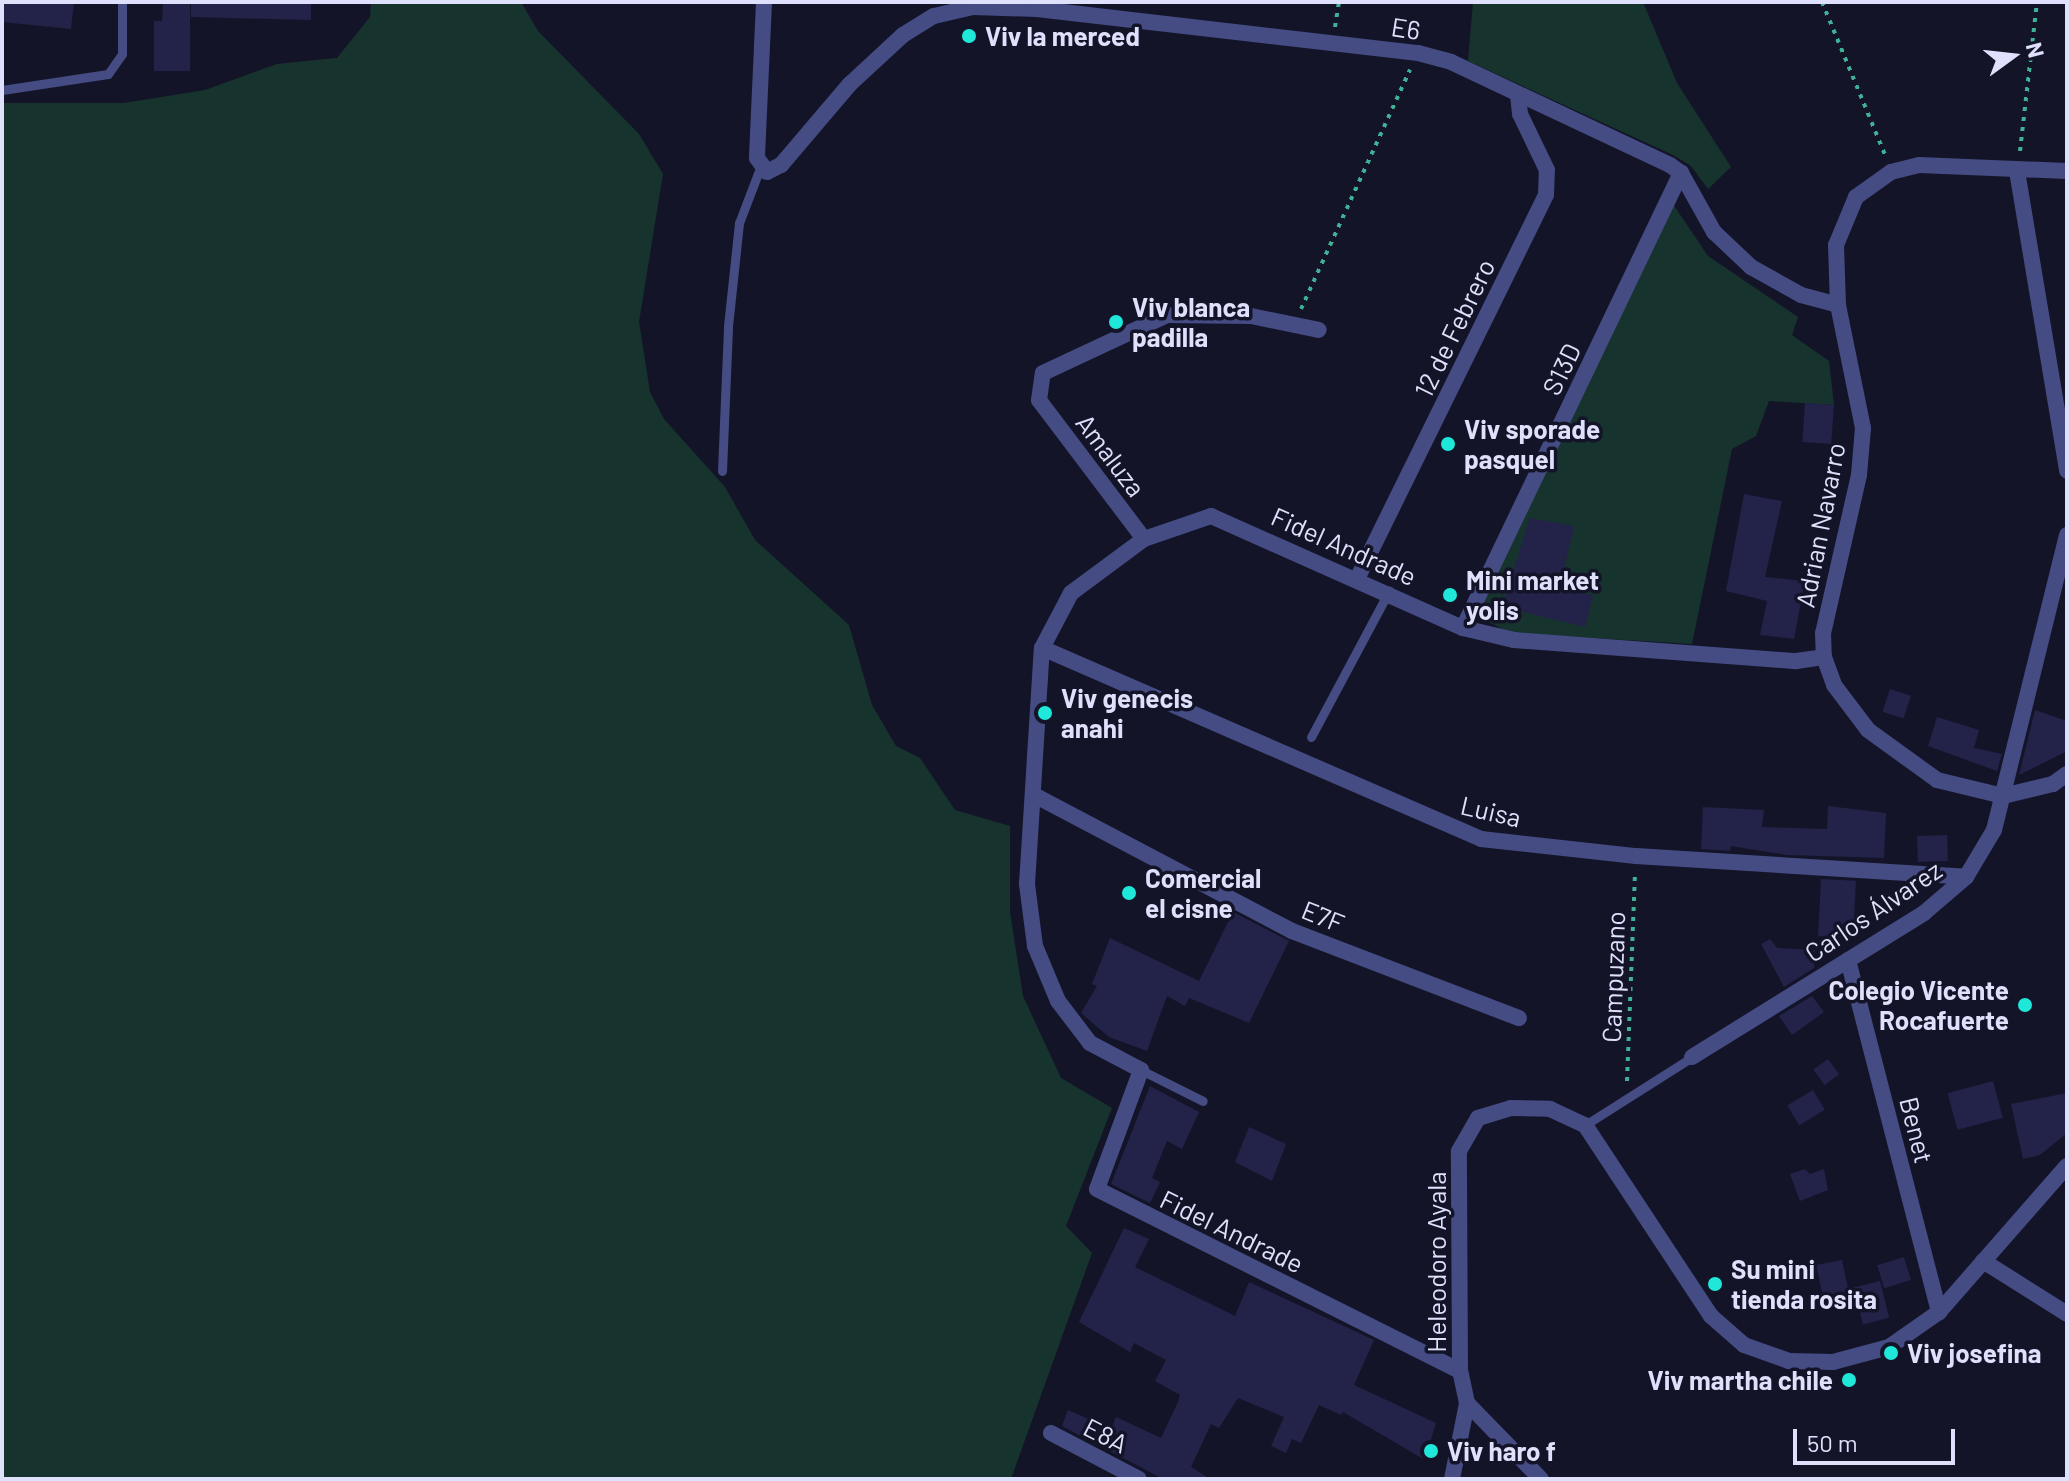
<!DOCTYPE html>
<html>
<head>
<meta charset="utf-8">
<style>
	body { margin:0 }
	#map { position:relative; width:2069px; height:1481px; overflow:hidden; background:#141429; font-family:Barlow,sans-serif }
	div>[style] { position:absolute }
	.green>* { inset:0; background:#17332d }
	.building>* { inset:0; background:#232248; transform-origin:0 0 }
	.path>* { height:4px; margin-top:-2px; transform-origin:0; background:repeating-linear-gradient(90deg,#3eb197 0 4px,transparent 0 10px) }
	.service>* { height:9px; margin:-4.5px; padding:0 4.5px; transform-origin:4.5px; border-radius:4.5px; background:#444c83 }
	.minor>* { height:16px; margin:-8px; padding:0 8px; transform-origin:8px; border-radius:8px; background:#444c83 }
	.tertiary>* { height:16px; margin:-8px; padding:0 8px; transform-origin:8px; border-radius:8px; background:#444c83 }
	.dots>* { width:22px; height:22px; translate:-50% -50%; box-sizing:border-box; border:4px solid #141429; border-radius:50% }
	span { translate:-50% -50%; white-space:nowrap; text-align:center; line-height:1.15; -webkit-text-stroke:7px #141429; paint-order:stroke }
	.street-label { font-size:26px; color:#dfe1fc }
	.poi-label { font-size:26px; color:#dfe1fc; font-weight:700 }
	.left { translate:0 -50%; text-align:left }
	.right { translate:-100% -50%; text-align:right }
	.frame { position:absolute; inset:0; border:4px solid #dfe1fc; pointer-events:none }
	.north { position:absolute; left:1973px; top:16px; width:80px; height:80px; -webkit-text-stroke:6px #141429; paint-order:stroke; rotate:75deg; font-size:22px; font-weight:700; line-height:32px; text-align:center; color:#dfe1fc }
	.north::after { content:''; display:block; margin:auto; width:28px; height:36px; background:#dfe1fc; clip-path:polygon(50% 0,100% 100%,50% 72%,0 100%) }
	.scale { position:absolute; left:1793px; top:1429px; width:162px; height:36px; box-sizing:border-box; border:4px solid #dfe1fc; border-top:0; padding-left:10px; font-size:24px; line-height:28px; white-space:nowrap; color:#dfe1fc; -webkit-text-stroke:6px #141429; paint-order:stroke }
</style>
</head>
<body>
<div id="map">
	<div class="green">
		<div style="clip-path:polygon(371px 2px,521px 2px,538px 31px,639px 134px,663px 174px,639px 322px,650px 392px,664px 419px,725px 487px,755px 540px,849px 625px,872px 705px,896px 746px,920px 758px,955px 810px,1010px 826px,1010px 912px,1023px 996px,1061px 1078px,1112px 1108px,1066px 1226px,1092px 1253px,1011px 1479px,2px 1479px,2px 103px,124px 103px,205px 90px,277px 64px,337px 58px,370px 17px)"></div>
		<div style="clip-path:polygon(1473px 2px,1643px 2px,1677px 83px,1731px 167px,1708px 189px,1691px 166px,1673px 155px,1468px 61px)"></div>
		<div style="clip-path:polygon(1673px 204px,1708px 256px,1798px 317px,1792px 335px,1829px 361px,1834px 405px,1769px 401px,1756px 436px,1732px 449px,1692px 644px,1510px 633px,1477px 616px)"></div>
	</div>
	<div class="building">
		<div style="clip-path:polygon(2px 2px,74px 2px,71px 29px,2px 22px)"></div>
		<div style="clip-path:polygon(163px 2px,190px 2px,190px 71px,154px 71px,154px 21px,162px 21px)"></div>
		<div style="clip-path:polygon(191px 2px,311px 2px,311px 20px,191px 17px)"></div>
		<div style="left:1805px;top:403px;width:29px;height:39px;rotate:4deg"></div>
		<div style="clip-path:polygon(1744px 494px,1782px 501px,1765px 577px,1805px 581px,1794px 639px,1760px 635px,1767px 601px,1726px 591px)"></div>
		<div style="clip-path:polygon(1530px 518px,1574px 526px,1559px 590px,1593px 595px,1585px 627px,1502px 607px)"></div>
		<div style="left:1890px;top:689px;width:22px;height:24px;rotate:18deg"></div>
		<div style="clip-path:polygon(2035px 710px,2067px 721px,2067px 751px,2019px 775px)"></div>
		<div style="clip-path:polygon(1937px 717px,1979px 730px,1974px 748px,2002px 754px,1997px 771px,1928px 746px)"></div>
		<div style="clip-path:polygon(1828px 806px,1886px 813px,1884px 858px,1787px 855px,1731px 846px,1730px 851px,1701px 849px,1703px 807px,1764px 810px,1762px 827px,1827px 829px)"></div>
		<div style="left:1947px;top:835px;width:26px;height:30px;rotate:88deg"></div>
		<div style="left:1821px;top:879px;width:35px;height:57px;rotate:3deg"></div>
		<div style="clip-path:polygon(1233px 912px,1289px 941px,1249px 1023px,1189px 998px,1185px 1006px,1167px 996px,1147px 1051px,1109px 1037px,1081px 1013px,1097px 986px,1092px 984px,1110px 938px,1199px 981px)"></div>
		<div style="clip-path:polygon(1770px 939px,1777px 948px,1815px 950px,1814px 968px,1784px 987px,1761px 944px)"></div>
		<div style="clip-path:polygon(1812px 996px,1824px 1012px,1792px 1035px,1779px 1016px)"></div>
		<div style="left:1828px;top:1059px;width:19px;height:18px;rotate:54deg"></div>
		<div style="left:1993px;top:1081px;width:38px;height:47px;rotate:75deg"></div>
		<div style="clip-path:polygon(1150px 1086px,1199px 1112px,1182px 1149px,1167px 1141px,1152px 1178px,1160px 1182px,1150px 1203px,1111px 1184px)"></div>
		<div style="left:1813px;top:1090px;width:23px;height:30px;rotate:59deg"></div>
		<div style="clip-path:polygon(2067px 1093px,2067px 1133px,2040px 1155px,2023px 1159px,2011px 1104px)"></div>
		<div style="clip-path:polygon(1249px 1127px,1286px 1144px,1272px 1181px,1235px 1162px)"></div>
		<div style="clip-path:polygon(1805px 1169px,1810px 1174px,1824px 1169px,1828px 1190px,1800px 1201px,1790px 1174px)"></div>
		<div style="clip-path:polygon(1124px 1228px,1149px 1239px,1135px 1267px,1235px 1316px,1249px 1282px,1374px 1340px,1354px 1385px,1436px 1423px,1425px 1460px,1343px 1412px,1341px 1415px,1319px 1405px,1301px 1443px,1292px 1439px,1286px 1453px,1271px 1446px,1284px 1417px,1238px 1398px,1219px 1428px,1211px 1424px,1191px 1467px,1210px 1479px,1163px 1479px,1062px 1426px,1068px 1410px,1111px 1429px,1116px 1417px,1161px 1438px,1178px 1402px,1180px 1395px,1155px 1381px,1166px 1360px,1134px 1343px,1130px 1352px,1079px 1322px)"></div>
		<div style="left:1904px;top:1257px;width:24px;height:28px;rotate:73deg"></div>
		<div style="clip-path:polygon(1842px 1260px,1849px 1293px,1825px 1305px,1816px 1265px)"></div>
		<div style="left:1880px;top:1281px;width:38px;height:27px;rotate:76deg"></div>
	</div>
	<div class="path">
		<div style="left:1822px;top:2px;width:165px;rotate:67.6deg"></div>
		<div style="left:1335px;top:27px;width:25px;rotate:-81deg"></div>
		<div style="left:2020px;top:151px;width:150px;rotate:-83.5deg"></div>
		<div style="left:1301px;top:309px;width:263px;rotate:-65.5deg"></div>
		<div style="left:1627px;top:1081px;width:207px;rotate:-87.8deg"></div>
	</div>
	<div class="service">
		<div style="left:2px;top:90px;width:107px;rotate:-8.6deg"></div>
		<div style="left:108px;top:74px;width:24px;rotate:-55deg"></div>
		<div style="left:122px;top:54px;width:52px;rotate:-90deg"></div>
		<div style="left:722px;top:471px;width:145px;rotate:-87.6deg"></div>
		<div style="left:728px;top:326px;width:104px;rotate:-83.9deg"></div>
		<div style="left:739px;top:223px;width:59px;rotate:-69.1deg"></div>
		<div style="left:1311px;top:737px;width:166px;rotate:-61.9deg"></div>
		<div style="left:1141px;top:1070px;width:69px;rotate:26.6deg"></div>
		<div style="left:1585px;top:1125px;width:127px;rotate:-32.4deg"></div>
	</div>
	<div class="minor">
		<div style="left:2017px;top:171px;width:304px;rotate:80.5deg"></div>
		<div style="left:1144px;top:539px;width:174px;rotate:-127.1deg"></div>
		<div style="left:1039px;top:400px;width:27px;rotate:-82deg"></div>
		<div style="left:1043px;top:373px;width:137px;rotate:-25.1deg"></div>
		<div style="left:1167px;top:315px;width:84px;rotate:0.7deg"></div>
		<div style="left:1251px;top:316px;width:69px;rotate:11.6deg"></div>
		<div style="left:1358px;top:577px;width:426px;rotate:-63.8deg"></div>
		<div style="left:1546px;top:195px;width:25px;rotate:-88deg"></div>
		<div style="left:1547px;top:170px;width:62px;rotate:-115.7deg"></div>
		<div style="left:1520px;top:114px;width:18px;rotate:-96deg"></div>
		<div style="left:1463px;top:628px;width:505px;rotate:-64.4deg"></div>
		<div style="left:1042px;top:648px;width:479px;rotate:23.5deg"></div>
		<div style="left:1481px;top:839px;width:156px;rotate:6.3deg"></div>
		<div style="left:1636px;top:856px;width:331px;rotate:3.6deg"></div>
		<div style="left:1034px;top:795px;width:292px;rotate:27.8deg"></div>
		<div style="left:1292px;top:931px;width:243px;rotate:21deg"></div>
		<div style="left:1848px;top:960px;width:364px;rotate:75.5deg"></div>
		<div style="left:1692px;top:1057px;width:273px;rotate:-31.8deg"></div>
		<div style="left:1924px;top:913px;width:55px;rotate:-40.6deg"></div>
		<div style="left:1966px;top:877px;width:55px;rotate:-59.2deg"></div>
		<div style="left:1994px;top:830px;width:304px;rotate:-76.1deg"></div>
		<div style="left:1983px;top:1261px;width:99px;rotate:32.2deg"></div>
		<div style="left:1460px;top:1371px;width:406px;rotate:-153.4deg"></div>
		<div style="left:1097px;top:1189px;width:127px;rotate:-69.7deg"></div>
		<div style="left:1141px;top:1070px;width:58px;rotate:-152.1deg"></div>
		<div style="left:1090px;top:1043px;width:53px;rotate:-127.3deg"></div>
		<div style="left:1058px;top:1001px;width:60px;rotate:-112.7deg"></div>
		<div style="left:1035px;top:946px;width:63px;rotate:-97.4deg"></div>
		<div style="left:1027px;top:884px;width:236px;rotate:-86.4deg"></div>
		<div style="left:1042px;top:648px;width:62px;rotate:-62.2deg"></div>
		<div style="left:1071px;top:593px;width:91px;rotate:-36.5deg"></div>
		<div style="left:1144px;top:539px;width:71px;rotate:-18.9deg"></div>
		<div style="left:1211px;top:516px;width:276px;rotate:24deg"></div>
		<div style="left:1463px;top:628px;width:52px;rotate:13.2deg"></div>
		<div style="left:1514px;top:640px;width:283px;rotate:4.3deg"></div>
		<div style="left:1796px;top:661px;width:28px;rotate:-8deg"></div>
		<div style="left:1467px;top:1403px;width:106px;rotate:45.8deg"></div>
		<div style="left:1051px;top:1433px;width:99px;rotate:27.6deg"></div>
	</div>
	<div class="tertiary">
		<div style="left:764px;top:2px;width:156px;rotate:92.6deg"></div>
		<div style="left:757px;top:158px;width:17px;rotate:54deg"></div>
		<div style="left:767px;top:172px;width:16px;rotate:-27deg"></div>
		<div style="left:781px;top:165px;width:106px;rotate:-49.6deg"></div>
		<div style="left:850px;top:84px;width:72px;rotate:-42.8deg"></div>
		<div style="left:903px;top:35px;width:36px;rotate:-32deg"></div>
		<div style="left:934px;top:16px;width:40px;rotate:-13deg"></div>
		<div style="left:973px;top:7px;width:64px;rotate:1.8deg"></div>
		<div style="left:1037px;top:9px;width:384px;rotate:6.6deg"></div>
		<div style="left:1418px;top:53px;width:34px;rotate:15deg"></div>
		<div style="left:1451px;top:62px;width:242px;rotate:25.2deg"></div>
		<div style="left:1670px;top:165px;width:14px;rotate:36deg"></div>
		<div style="left:1681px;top:173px;width:68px;rotate:60.8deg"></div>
		<div style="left:1714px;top:232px;width:51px;rotate:43.4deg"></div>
		<div style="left:1751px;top:267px;width:57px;rotate:29.2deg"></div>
		<div style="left:1801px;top:295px;width:38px;rotate:15deg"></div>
		<div style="left:2067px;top:171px;width:148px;rotate:-177.7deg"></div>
		<div style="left:1919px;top:165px;width:29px;rotate:166deg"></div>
		<div style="left:1891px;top:172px;width:43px;rotate:144.5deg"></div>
		<div style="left:1856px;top:197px;width:52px;rotate:112.6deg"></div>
		<div style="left:1836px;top:245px;width:60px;rotate:88.1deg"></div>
		<div style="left:1838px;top:305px;width:126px;rotate:78.5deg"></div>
		<div style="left:1863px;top:428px;width:47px;rotate:94.9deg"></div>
		<div style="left:1859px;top:475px;width:162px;rotate:102.8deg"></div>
		<div style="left:1823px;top:633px;width:24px;rotate:88deg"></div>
		<div style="left:1824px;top:657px;width:30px;rotate:70deg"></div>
		<div style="left:1834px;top:685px;width:56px;rotate:52.9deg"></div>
		<div style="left:1868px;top:730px;width:85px;rotate:35.9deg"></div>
		<div style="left:1937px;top:780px;width:68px;rotate:13.6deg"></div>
		<div style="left:2003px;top:796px;width:51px;rotate:-13.5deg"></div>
		<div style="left:2053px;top:784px;width:17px;rotate:-36deg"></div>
		<div style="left:1452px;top:1479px;width:77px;rotate:-78.8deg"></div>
		<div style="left:1467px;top:1403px;width:33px;rotate:-102deg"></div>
		<div style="left:1460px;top:1371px;width:220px;rotate:-90.3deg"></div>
		<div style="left:1459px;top:1151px;width:38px;rotate:-60deg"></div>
		<div style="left:1478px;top:1118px;width:34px;rotate:-17deg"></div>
		<div style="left:1511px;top:1108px;width:39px;rotate:1deg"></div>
		<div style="left:1550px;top:1109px;width:38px;rotate:25deg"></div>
		<div style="left:1585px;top:1125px;width:229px;rotate:56.6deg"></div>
		<div style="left:1711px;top:1316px;width:44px;rotate:41.3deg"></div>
		<div style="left:1744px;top:1345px;width:48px;rotate:19.6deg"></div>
		<div style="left:1789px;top:1361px;width:44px;rotate:1.3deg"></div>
		<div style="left:1833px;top:1362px;width:58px;rotate:-15deg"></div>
		<div style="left:1889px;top:1347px;width:61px;rotate:-35deg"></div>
		<div style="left:1939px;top:1312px;width:194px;rotate:-48.8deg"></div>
	</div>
	<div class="dots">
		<div style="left:969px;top:36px;background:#1fe8da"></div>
		<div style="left:1116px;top:322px;background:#1fe8da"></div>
		<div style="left:1448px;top:444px;background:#1fe8da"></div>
		<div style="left:1450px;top:595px;background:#1fe8da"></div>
		<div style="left:1045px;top:713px;background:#1fe8da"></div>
		<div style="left:1129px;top:893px;background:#1fe8da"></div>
		<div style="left:2025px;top:1005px;background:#1fe8da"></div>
		<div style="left:1715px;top:1284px;background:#1fe8da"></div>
		<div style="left:1891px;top:1353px;background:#1fe8da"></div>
		<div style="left:1849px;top:1380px;background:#1fe8da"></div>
		<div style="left:1431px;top:1451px;background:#1fe8da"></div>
	</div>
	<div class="street-label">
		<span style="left:1406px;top:28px;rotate:9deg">E6</span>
		<span style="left:1454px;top:328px;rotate:-64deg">12 de Febrero</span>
		<span style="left:1561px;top:369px;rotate:-64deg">S13D</span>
		<span style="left:1111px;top:455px;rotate:53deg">Amaluza</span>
		<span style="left:1820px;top:525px;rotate:-79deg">Adrian Navarro</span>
		<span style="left:1344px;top:546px;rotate:24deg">Fidel Andrade</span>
		<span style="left:1491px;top:811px;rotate:13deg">Luisa</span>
		<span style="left:1873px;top:911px;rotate:-34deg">Carlos Álvarez</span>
		<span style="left:1323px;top:916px;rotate:22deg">E7F</span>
		<span style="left:1613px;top:977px;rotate:-88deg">Campuzano</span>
		<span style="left:1917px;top:1130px;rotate:76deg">Benet</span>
		<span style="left:1232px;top:1231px;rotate:26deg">Fidel Andrade</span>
		<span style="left:1436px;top:1262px;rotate:-90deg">Heleodoro Ayala</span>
		<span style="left:1106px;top:1435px;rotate:27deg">E8A</span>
	</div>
	<div class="poi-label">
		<span class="left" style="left:985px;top:36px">Viv la merced</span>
		<span class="left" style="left:1132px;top:322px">Viv blanca<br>padilla</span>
		<span class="left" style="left:1464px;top:444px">Viv sporade<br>pasquel</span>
		<span class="left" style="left:1466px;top:595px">Mini market<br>yolis</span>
		<span class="left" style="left:1061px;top:713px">Viv genecis<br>anahi</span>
		<span class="left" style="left:1145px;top:893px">Comercial<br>el cisne</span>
		<span class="right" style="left:2009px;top:1005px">Colegio Vicente<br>Rocafuerte</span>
		<span class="left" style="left:1731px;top:1284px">Su mini<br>tienda rosita</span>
		<span class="left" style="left:1907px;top:1353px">Viv josefina</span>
		<span class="right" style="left:1833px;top:1380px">Viv martha chile</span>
		<span class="left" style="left:1447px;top:1451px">Viv haro f</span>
	</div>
	<div class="frame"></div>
	<div class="north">N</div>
	<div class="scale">50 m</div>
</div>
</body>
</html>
